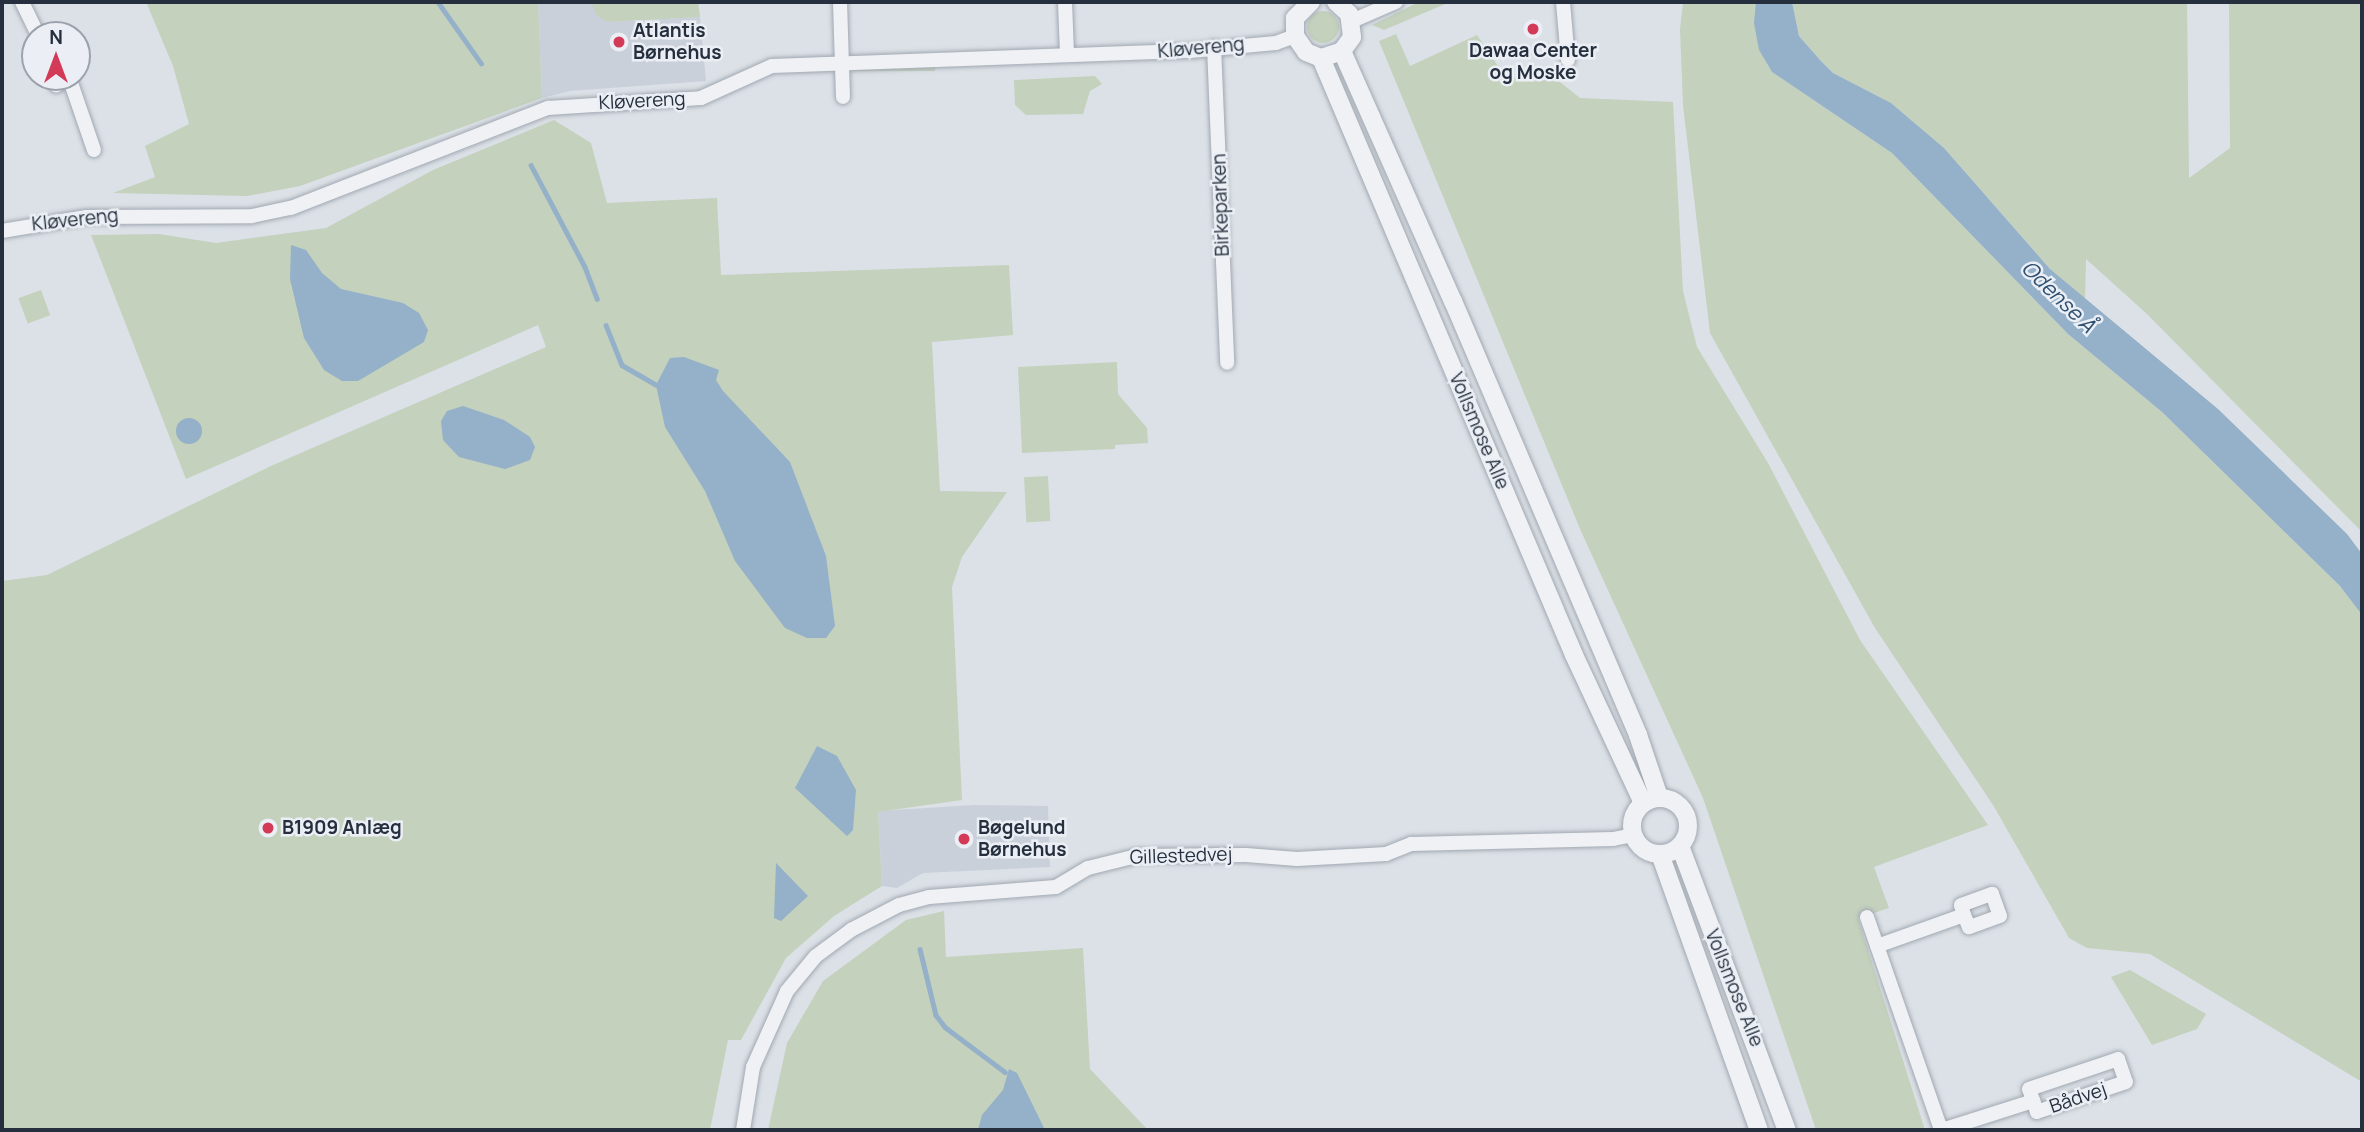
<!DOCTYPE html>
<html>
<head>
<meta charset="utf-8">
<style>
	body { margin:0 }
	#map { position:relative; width:2364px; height:1132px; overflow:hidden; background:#dce1e7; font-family:Manrope,sans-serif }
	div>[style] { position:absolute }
	.built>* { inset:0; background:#cad0d9 }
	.green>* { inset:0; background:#c3d1bd; transform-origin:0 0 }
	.round { border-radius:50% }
	.water>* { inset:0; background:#95b0c9 }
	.stream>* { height:4.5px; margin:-2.25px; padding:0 2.25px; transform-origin:2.25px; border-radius:2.25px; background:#95b0c9 }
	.roads { filter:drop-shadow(0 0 2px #a1a8b1) drop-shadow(0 0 2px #a1a8b1) }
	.minor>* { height:14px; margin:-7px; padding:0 7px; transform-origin:7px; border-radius:7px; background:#eff1f5 }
	.tertiary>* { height:18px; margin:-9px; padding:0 9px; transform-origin:9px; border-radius:9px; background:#eff1f5 }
	.tertiary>.ring { margin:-9px; padding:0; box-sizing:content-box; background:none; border:18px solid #eff1f5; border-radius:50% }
	.dots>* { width:19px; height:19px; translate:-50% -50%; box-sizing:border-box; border:4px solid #ebeff5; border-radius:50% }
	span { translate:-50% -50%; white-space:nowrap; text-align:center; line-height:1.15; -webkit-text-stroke:5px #ebeff5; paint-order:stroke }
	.poi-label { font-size:19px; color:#252f3d; font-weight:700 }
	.left { translate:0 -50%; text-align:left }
	.street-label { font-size:19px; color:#252f3d }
	.water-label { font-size:21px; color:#2e5072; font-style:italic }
	.frame { position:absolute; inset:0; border:4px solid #252f3d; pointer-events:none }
	.north { position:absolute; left:21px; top:21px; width:70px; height:70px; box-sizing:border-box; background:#ebeff5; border:2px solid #9ca2ab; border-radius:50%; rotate:0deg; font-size:19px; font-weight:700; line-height:28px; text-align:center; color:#252f3d }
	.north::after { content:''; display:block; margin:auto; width:24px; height:32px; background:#d23a58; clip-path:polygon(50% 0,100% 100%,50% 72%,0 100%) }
</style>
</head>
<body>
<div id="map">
	<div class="built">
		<div style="clip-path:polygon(538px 2px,591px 2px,608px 22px,700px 17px,706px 81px,570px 91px,542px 98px)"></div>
		<div style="clip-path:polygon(974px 805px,1048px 806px,1050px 867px,923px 873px,897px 888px,882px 886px,878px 811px)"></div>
	</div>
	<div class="green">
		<div style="clip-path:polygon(146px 2px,538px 2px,542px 98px,300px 186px,247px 196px,113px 193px,155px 177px,145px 146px,189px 124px,173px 66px)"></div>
		<div style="clip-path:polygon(591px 2px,698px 2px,700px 17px,608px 22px,597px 16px)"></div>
		<div style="clip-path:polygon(1419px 2px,1450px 2px,1384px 30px,1372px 25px)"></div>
		<div style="clip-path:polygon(1683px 2px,1756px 2px,1759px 50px,1772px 72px,1892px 153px,2068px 334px,2162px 412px,2340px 586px,2362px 615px,2362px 1082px,2150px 954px,2087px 948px,2069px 938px,1993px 805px,1875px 628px,1710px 333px,1683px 105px,1680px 29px)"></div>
		<div style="clip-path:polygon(1792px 2px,2187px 2px,2189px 178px,2230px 148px,2229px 2px,2362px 2px,2362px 532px,2147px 314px,2086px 259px,2085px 299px,2050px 269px,1944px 148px,1891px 103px,1833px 73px,1820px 60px,1799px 36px)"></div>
		<div class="round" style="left:1307px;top:11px;width:32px;height:32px"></div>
		<div style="clip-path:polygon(1396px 34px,1410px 66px,1477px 35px,1506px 78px,1555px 78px,1580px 98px,1673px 102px,1683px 291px,1697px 347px,1768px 463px,1860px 640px,1988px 825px,1874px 867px,1889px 908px,1858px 918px,1925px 1130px,1816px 1130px,1703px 798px,1580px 529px,1379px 41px)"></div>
		<div style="left:935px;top:67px;width:4px;height:81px;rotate:90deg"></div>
		<div style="clip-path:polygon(1095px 76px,1102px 84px,1090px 91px,1083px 114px,1026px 115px,1015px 105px,1014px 80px)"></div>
		<div style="clip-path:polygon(554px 120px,591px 143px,607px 203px,717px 198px,721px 275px,1009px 265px,1013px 335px,932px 342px,940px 491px,1007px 492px,962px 557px,952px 587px,962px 800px,878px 812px,882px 886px,834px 916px,786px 958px,741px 1040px,728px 1040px,710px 1130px,2px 1130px,2px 581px,47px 575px,273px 465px,546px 347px,538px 325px,186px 479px,91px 235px,159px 234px,216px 243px,326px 228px,433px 170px)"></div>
		<div style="left:41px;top:290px;width:27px;height:24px;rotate:70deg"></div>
		<div style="clip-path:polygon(1117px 362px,1118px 394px,1147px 428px,1148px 443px,1115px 445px,1115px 449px,1022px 453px,1018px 367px)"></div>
		<div style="left:1048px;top:476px;width:45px;height:24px;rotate:87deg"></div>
		<div style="clip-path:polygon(944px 911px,946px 957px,1083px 948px,1090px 1069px,1148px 1130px,768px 1130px,787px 1043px,823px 981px,906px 920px)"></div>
		<div style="clip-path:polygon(2130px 970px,2206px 1014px,2197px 1029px,2152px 1045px,2111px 977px)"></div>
	</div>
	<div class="water">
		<div style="clip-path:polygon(1756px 2px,1792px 2px,1799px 36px,1820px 60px,1833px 73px,1891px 103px,1944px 148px,2050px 269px,2218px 409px,2347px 534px,2362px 554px,2362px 615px,2340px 586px,2162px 412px,2068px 334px,1892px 153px,1772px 72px,1759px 50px,1754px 23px)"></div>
		<div style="clip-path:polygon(291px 245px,306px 250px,322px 273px,341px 289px,403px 303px,419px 313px,428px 330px,424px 342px,358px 381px,342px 381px,324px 370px,304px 338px,290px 279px)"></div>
		<div style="clip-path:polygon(684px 357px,719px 370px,716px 380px,723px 391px,790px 462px,826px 556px,835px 626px,826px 638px,807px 638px,785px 628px,735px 561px,705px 491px,665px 427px,656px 385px,670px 358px)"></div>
		<div style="clip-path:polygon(463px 406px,504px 420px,530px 437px,535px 447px,530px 460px,505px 469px,459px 457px,443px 440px,441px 421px,447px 411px)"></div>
		<div class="round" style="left:176px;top:418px;width:26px;height:26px"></div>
		<div style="clip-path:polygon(817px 746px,837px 756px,856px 790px,853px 830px,847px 836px,795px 788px)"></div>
		<div style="clip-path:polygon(776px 863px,808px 896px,781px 921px,774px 918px)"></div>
		<div style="clip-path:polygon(1009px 1069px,1017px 1073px,1045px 1130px,978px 1130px,982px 1115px,1003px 1090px)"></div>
	</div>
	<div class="stream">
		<div style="left:438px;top:2px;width:75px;rotate:54.8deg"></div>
		<div style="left:531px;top:165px;width:115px;rotate:62.1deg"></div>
		<div style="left:585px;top:267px;width:34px;rotate:69deg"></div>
		<div style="left:606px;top:325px;width:43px;rotate:68.2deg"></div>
		<div style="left:622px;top:365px;width:39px;rotate:30deg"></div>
		<div style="left:920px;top:949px;width:68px;rotate:76.4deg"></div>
		<div style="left:936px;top:1015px;width:15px;rotate:53deg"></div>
		<div style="left:945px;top:1027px;width:75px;rotate:36.9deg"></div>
	</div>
	<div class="roads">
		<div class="minor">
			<div style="left:22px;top:2px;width:37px;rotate:64deg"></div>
			<div style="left:840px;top:2px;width:95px;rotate:88.2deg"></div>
			<div style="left:1065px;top:2px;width:53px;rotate:87.8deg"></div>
			<div style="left:1563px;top:2px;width:58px;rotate:85.1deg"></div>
			<div style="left:1352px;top:21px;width:48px;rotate:-23.4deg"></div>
			<div style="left:1214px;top:47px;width:316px;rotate:87.6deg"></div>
			<div style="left:53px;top:77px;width:9px;rotate:69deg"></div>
			<div style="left:56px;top:85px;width:15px;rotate:-20deg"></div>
			<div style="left:70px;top:80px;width:74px;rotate:71.1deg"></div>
			<div style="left:2px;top:231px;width:86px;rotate:-9.4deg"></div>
			<div style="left:87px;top:217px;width:165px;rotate:-0.3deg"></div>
			<div style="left:252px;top:216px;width:40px;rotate:-12deg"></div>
			<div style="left:291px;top:208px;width:276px;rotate:-21.3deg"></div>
			<div style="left:548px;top:108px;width:153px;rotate:-3.7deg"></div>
			<div style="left:701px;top:98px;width:78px;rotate:-24.3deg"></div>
			<div style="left:772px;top:66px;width:418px;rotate:-2.1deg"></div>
			<div style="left:1190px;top:51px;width:86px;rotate:-5.3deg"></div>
			<div style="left:1276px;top:43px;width:20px;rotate:-20deg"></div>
			<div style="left:1867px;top:917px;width:225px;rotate:70.8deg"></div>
			<div style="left:1877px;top:946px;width:92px;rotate:-19.6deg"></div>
			<div style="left:1964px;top:915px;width:10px;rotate:-107deg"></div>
			<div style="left:1961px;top:905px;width:33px;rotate:-20deg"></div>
			<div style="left:1992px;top:894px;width:23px;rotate:70deg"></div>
			<div style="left:2000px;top:916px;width:33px;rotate:160deg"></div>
			<div style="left:1969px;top:927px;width:13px;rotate:-113deg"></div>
			<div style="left:2118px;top:1059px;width:24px;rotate:71deg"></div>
			<div style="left:2126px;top:1082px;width:94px;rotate:161.4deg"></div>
			<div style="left:2037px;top:1112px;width:24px;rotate:-109deg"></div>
			<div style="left:2029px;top:1089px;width:94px;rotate:-18.6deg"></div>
			<div style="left:743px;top:1130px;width:64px;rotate:-81deg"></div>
			<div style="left:753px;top:1067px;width:83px;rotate:-65.9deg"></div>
			<div style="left:787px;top:991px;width:45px;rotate:-50.4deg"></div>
			<div style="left:816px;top:956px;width:44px;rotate:-36.6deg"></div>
			<div style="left:851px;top:930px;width:54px;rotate:-27.5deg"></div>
			<div style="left:899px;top:905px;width:31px;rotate:-15deg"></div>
			<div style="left:929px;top:897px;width:127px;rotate:-4.5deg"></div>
			<div style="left:1056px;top:887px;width:37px;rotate:-31deg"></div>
			<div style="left:1088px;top:868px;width:50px;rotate:-13.8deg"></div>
			<div style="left:1137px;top:856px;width:109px;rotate:-0.5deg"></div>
			<div style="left:1246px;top:855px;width:51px;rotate:4.5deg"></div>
			<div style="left:1297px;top:859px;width:89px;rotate:-3.2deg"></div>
			<div style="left:1386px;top:854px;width:27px;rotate:-22deg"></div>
			<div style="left:1411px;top:844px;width:202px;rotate:-1.4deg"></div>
			<div style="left:1613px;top:839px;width:20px;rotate:-11deg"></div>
			<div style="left:1942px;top:1130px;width:96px;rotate:-17.7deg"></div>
		</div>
		<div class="tertiary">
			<div style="left:1311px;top:2px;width:23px;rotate:135deg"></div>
			<div style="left:1295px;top:18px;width:18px;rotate:90deg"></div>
			<div style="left:1295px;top:36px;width:19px;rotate:55deg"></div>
			<div style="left:1306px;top:52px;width:16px;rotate:22deg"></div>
			<div style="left:1321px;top:58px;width:22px;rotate:-18deg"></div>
			<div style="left:1342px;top:51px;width:17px;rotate:-54deg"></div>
			<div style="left:1352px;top:37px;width:23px;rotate:-97deg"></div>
			<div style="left:1349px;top:14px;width:18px;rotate:-137deg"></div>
			<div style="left:1342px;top:51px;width:274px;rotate:66.1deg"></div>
			<div style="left:1453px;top:301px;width:472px;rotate:66.9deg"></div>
			<div style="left:1638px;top:735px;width:65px;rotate:71.3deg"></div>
			<div style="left:1321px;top:58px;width:648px;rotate:67.03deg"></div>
			<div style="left:1574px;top:655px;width:163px;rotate:65deg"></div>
			<div class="ring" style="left:1632px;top:798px;width:38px;height:38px"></div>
			<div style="left:1680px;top:846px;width:303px;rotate:69.4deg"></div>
			<div style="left:1660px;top:854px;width:293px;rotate:70.3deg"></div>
		</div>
	</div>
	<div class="dots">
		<div style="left:1533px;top:29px;background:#d23a58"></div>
		<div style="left:619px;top:42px;background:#d23a58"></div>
		<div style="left:268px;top:828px;background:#d23a58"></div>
		<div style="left:964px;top:839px;background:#d23a58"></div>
	</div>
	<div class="poi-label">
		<span class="left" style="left:633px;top:42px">Atlantis<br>Børnehus</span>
		<span style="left:1533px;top:62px">Dawaa Center<br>og Moske</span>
		<span class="left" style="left:282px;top:828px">B1909 Anlæg</span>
		<span class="left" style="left:978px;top:839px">Bøgelund<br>Børnehus</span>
	</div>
	<div class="street-label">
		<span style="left:1201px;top:48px;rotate:-5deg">Kløvereng</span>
		<span style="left:642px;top:101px;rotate:-3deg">Kløvereng</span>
		<span style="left:1221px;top:205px;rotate:-92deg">Birkeparken</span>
		<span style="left:75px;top:220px;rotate:-6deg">Kløvereng</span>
		<span style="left:1479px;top:431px;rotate:67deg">Vollsmose Alle</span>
		<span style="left:1181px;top:856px;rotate:-2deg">Gillestedvej</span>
		<span style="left:1734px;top:988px;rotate:68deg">Vollsmose Alle</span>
		<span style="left:2078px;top:1098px;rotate:-19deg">Bådvej</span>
	</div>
	<div class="water-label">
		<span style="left:2059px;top:296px;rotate:44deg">Odense Å</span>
	</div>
	<div class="frame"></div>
	<div class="north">N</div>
</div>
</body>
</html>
